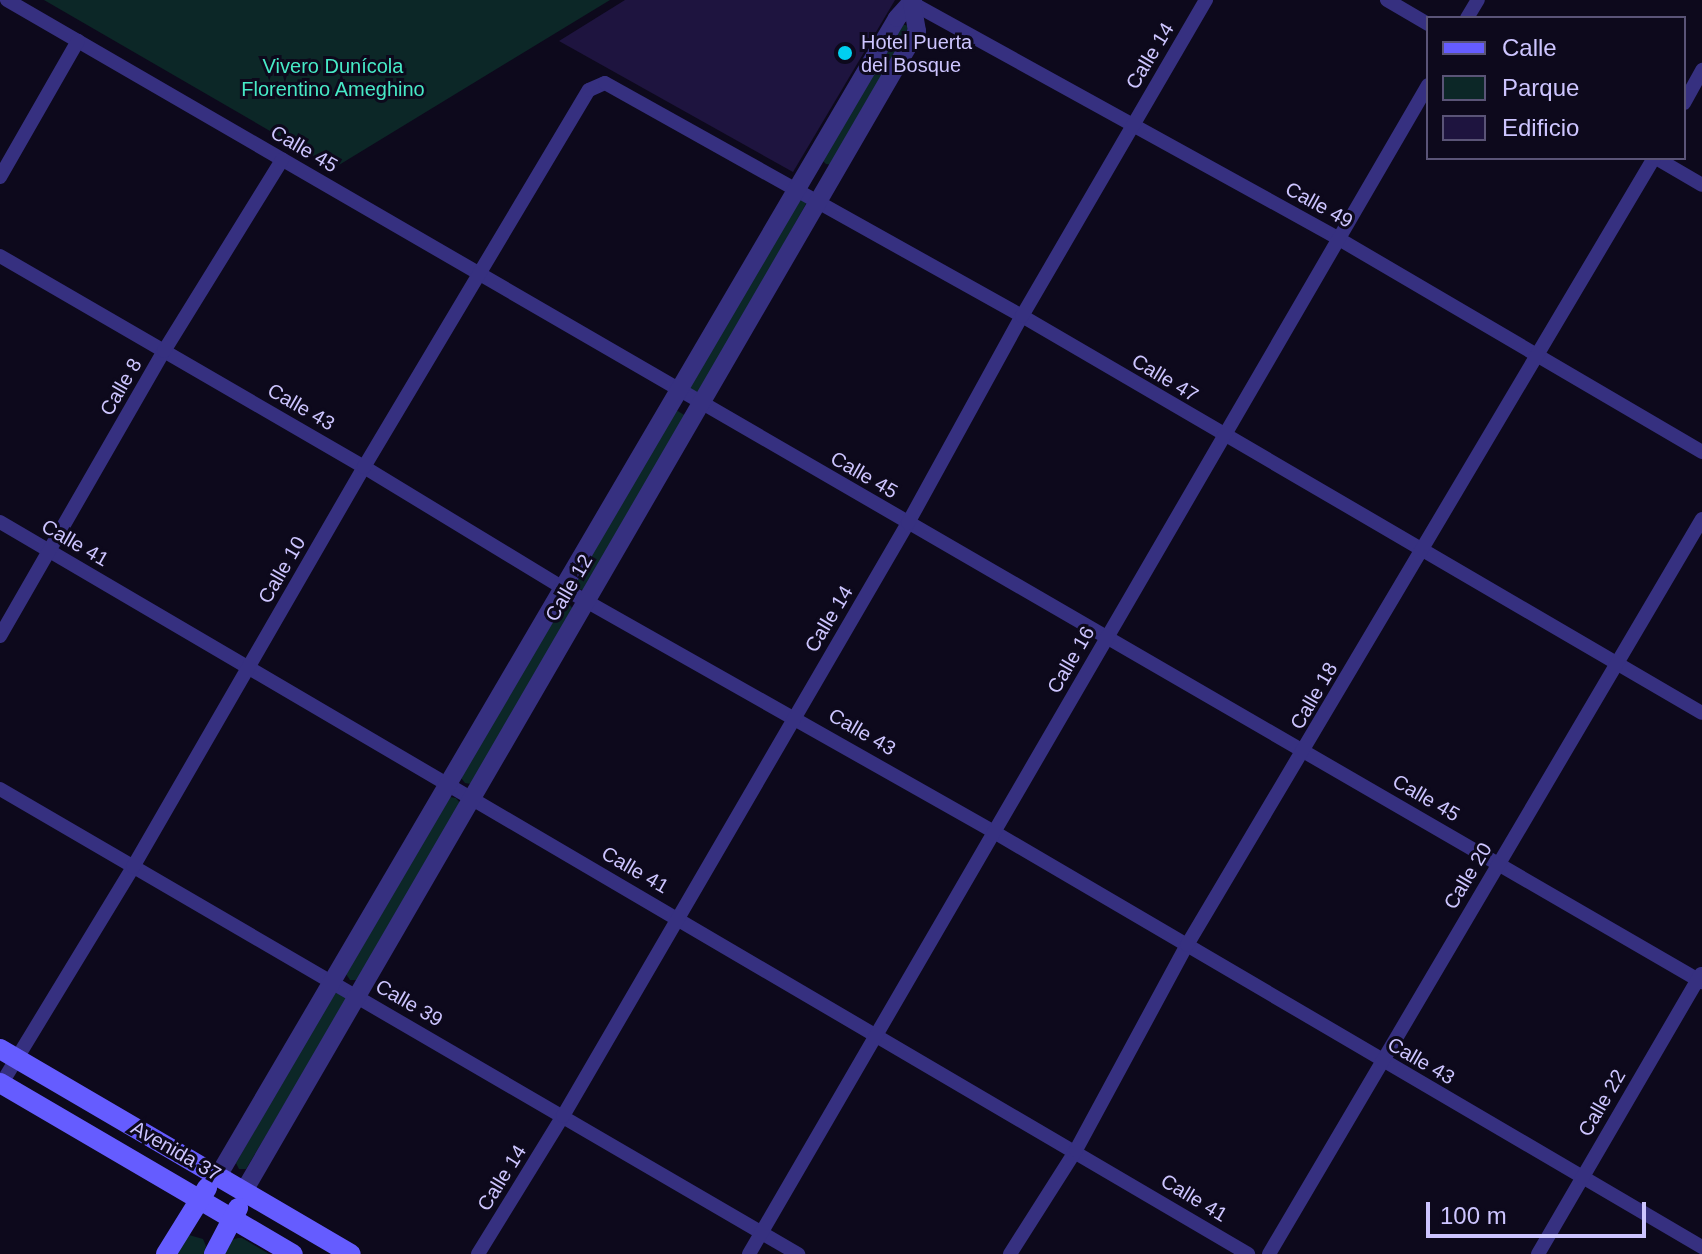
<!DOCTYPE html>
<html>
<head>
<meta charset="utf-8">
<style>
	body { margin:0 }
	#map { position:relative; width:1702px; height:1254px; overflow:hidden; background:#0d091c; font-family:Helvetica,sans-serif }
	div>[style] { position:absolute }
	.green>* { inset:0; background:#0c2727 }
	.building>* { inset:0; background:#1e143f }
	.minor>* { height:14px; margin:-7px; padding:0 7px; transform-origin:7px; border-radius:7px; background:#363080 }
	.tertiary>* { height:18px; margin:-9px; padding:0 9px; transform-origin:9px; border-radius:9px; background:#363080 }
	.secondary>* { height:20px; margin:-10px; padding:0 10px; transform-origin:10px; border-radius:10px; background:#655cff }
	.dots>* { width:22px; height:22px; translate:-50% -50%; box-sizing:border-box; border:4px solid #0d091c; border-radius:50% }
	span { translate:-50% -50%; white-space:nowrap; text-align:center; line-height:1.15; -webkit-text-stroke:6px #0d091c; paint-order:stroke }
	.poi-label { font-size:20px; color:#cdc5ff }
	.left { translate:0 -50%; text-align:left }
	.street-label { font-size:20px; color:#cdc5ff }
	.park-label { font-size:20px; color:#47e9c6 }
	.legend { position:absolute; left:1426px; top:16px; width:260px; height:144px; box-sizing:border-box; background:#0d091c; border:2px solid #5a5477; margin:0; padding:10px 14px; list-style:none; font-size:24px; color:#cdc5ff }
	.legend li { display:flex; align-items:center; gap:16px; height:40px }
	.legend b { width:40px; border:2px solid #5a5477 }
	.scale { position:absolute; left:1426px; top:1202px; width:220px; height:36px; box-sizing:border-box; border:4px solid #cdc5ff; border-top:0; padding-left:10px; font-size:24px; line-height:28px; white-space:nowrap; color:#cdc5ff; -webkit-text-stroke:6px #0d091c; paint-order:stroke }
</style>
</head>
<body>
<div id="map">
	<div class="green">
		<div style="clip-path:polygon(44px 0,610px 0,334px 168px)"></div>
		<div style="clip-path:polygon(901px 24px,909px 26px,832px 165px,826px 164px,822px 160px)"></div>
		<div style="clip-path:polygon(798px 199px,807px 202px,700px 394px,687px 387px)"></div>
		<div style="clip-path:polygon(676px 410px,686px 416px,584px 590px,578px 589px,574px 584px)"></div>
		<div style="clip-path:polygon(563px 604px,569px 604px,573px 609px,471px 784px,465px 783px,461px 778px)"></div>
		<div style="clip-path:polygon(450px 797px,456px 798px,460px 803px,357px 980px,350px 980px,346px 974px)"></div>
		<div style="clip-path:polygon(333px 993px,343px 993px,347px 1000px,246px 1169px,239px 1169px,236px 1163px)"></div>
		<div style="clip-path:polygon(189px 1235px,203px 1239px,206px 1246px,204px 1254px,174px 1254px)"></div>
		<div style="clip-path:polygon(238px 1238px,242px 1238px,269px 1254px,221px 1254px,231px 1240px)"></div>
	</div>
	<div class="building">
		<div style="clip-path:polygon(625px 0,895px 0,793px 172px,559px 41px)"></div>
	</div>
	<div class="minor">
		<div style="left:7px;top:0;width:1959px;rotate:30.09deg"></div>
		<div style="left:1387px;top:0;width:48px;rotate:30.3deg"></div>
		<div style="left:912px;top:3px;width:488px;rotate:28.9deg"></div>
		<div style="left:1339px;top:239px;width:421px;rotate:30.4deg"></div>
		<div style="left:1467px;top:18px;width:21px;rotate:-59deg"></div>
		<div style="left:1684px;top:103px;width:38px;rotate:-61deg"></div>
		<div style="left:1656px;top:158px;width:53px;rotate:30.4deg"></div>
		<div style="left:0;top:177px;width:157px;rotate:-60.2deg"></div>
		<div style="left:0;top:256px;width:421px;rotate:30.1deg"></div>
		<div style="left:364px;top:467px;width:233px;rotate:31.3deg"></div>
		<div style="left:563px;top:588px;width:495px;rotate:29.5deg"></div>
		<div style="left:994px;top:832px;width:821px;rotate:30.38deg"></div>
		<div style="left:0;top:522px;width:1447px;rotate:30.39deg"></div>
		<div style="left:0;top:636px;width:329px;rotate:-60.1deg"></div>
		<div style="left:164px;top:351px;width:225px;rotate:-58.3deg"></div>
		<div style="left:0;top:789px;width:924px;rotate:30.23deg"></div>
		<div style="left:0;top:1086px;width:256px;rotate:-58.7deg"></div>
		<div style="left:133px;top:867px;width:462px;rotate:-60deg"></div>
		<div style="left:364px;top:467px;width:439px;rotate:-59.2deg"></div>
		<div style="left:589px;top:90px;width:17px;rotate:-24deg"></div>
		<div style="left:605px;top:83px;width:478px;rotate:29.2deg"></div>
		<div style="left:1022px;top:316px;width:787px;rotate:30.28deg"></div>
		<div style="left:478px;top:1254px;width:162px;rotate:-58.4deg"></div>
		<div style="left:563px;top:1116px;width:686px;rotate:-59.81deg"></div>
		<div style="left:908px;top:523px;width:236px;rotate:-61.2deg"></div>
		<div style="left:1022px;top:316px;width:366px;rotate:-59.8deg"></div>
		<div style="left:749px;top:1254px;width:1352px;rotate:-59.85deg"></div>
		<div style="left:1010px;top:1254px;width:123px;rotate:-57.6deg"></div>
		<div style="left:1076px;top:1150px;width:233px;rotate:-61.6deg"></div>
		<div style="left:1187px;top:945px;width:915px;rotate:-59.32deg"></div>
		<div style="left:1269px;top:1254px;width:853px;rotate:-59.5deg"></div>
		<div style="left:1538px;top:1254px;width:324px;rotate:-59.8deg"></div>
	</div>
	<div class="tertiary">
		<div style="left:218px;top:1176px;width:1342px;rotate:-59.61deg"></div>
		<div style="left:897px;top:18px;width:24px;rotate:-48deg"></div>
		<div style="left:244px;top:1191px;width:1341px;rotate:-59.88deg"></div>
		<div style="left:917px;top:31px;width:28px;rotate:-100deg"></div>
	</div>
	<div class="secondary">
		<div style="left:0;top:1049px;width:406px;rotate:30.3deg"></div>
		<div style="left:0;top:1083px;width:339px;rotate:30.3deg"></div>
		<div style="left:166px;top:1254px;width:78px;rotate:-58.2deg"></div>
		<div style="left:214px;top:1254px;width:52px;rotate:-62.4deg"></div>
	</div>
	<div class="dots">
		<div style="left:845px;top:53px;background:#00d0f0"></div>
	</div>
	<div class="poi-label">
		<span class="left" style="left:861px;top:54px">Hotel Puerta<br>del Bosque</span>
	</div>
	<div class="street-label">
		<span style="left:1150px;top:56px;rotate:-59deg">Calle 14</span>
		<span style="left:304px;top:149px;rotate:30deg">Calle 45</span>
		<span style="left:1319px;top:205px;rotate:29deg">Calle 49</span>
		<span style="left:1165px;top:378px;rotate:31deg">Calle 47</span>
		<span style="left:121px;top:387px;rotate:-60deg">Calle 8</span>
		<span style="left:301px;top:407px;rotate:30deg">Calle 43</span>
		<span style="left:864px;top:475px;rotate:30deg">Calle 45</span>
		<span style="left:75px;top:543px;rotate:30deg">Calle 41</span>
		<span style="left:282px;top:570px;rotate:-60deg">Calle 10</span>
		<span style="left:569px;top:588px;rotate:-60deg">Calle 12</span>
		<span style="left:829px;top:619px;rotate:-59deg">Calle 14</span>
		<span style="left:1071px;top:660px;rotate:-60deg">Calle 16</span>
		<span style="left:1314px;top:696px;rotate:-60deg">Calle 18</span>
		<span style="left:862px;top:732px;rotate:30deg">Calle 43</span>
		<span style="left:1426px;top:798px;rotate:30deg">Calle 45</span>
		<span style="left:635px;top:870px;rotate:30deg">Calle 41</span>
		<span style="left:1468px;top:876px;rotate:-59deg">Calle 20</span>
		<span style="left:409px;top:1003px;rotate:30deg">Calle 39</span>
		<span style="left:1421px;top:1061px;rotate:30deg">Calle 43</span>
		<span style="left:1602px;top:1103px;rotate:-60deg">Calle 22</span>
		<span style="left:176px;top:1151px;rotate:30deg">Avenida 37</span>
		<span style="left:502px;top:1178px;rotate:-58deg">Calle 14</span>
		<span style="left:1194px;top:1198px;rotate:31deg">Calle 41</span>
	</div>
	<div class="park-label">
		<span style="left:333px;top:78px">Vivero Dunícola<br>Florentino Ameghino</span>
	</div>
	<ul class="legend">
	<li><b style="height:10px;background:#655cff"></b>Calle</li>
	<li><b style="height:22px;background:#0c2727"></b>Parque</li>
	<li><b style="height:22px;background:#1e143f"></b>Edificio</li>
	</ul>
	<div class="scale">100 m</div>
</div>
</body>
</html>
